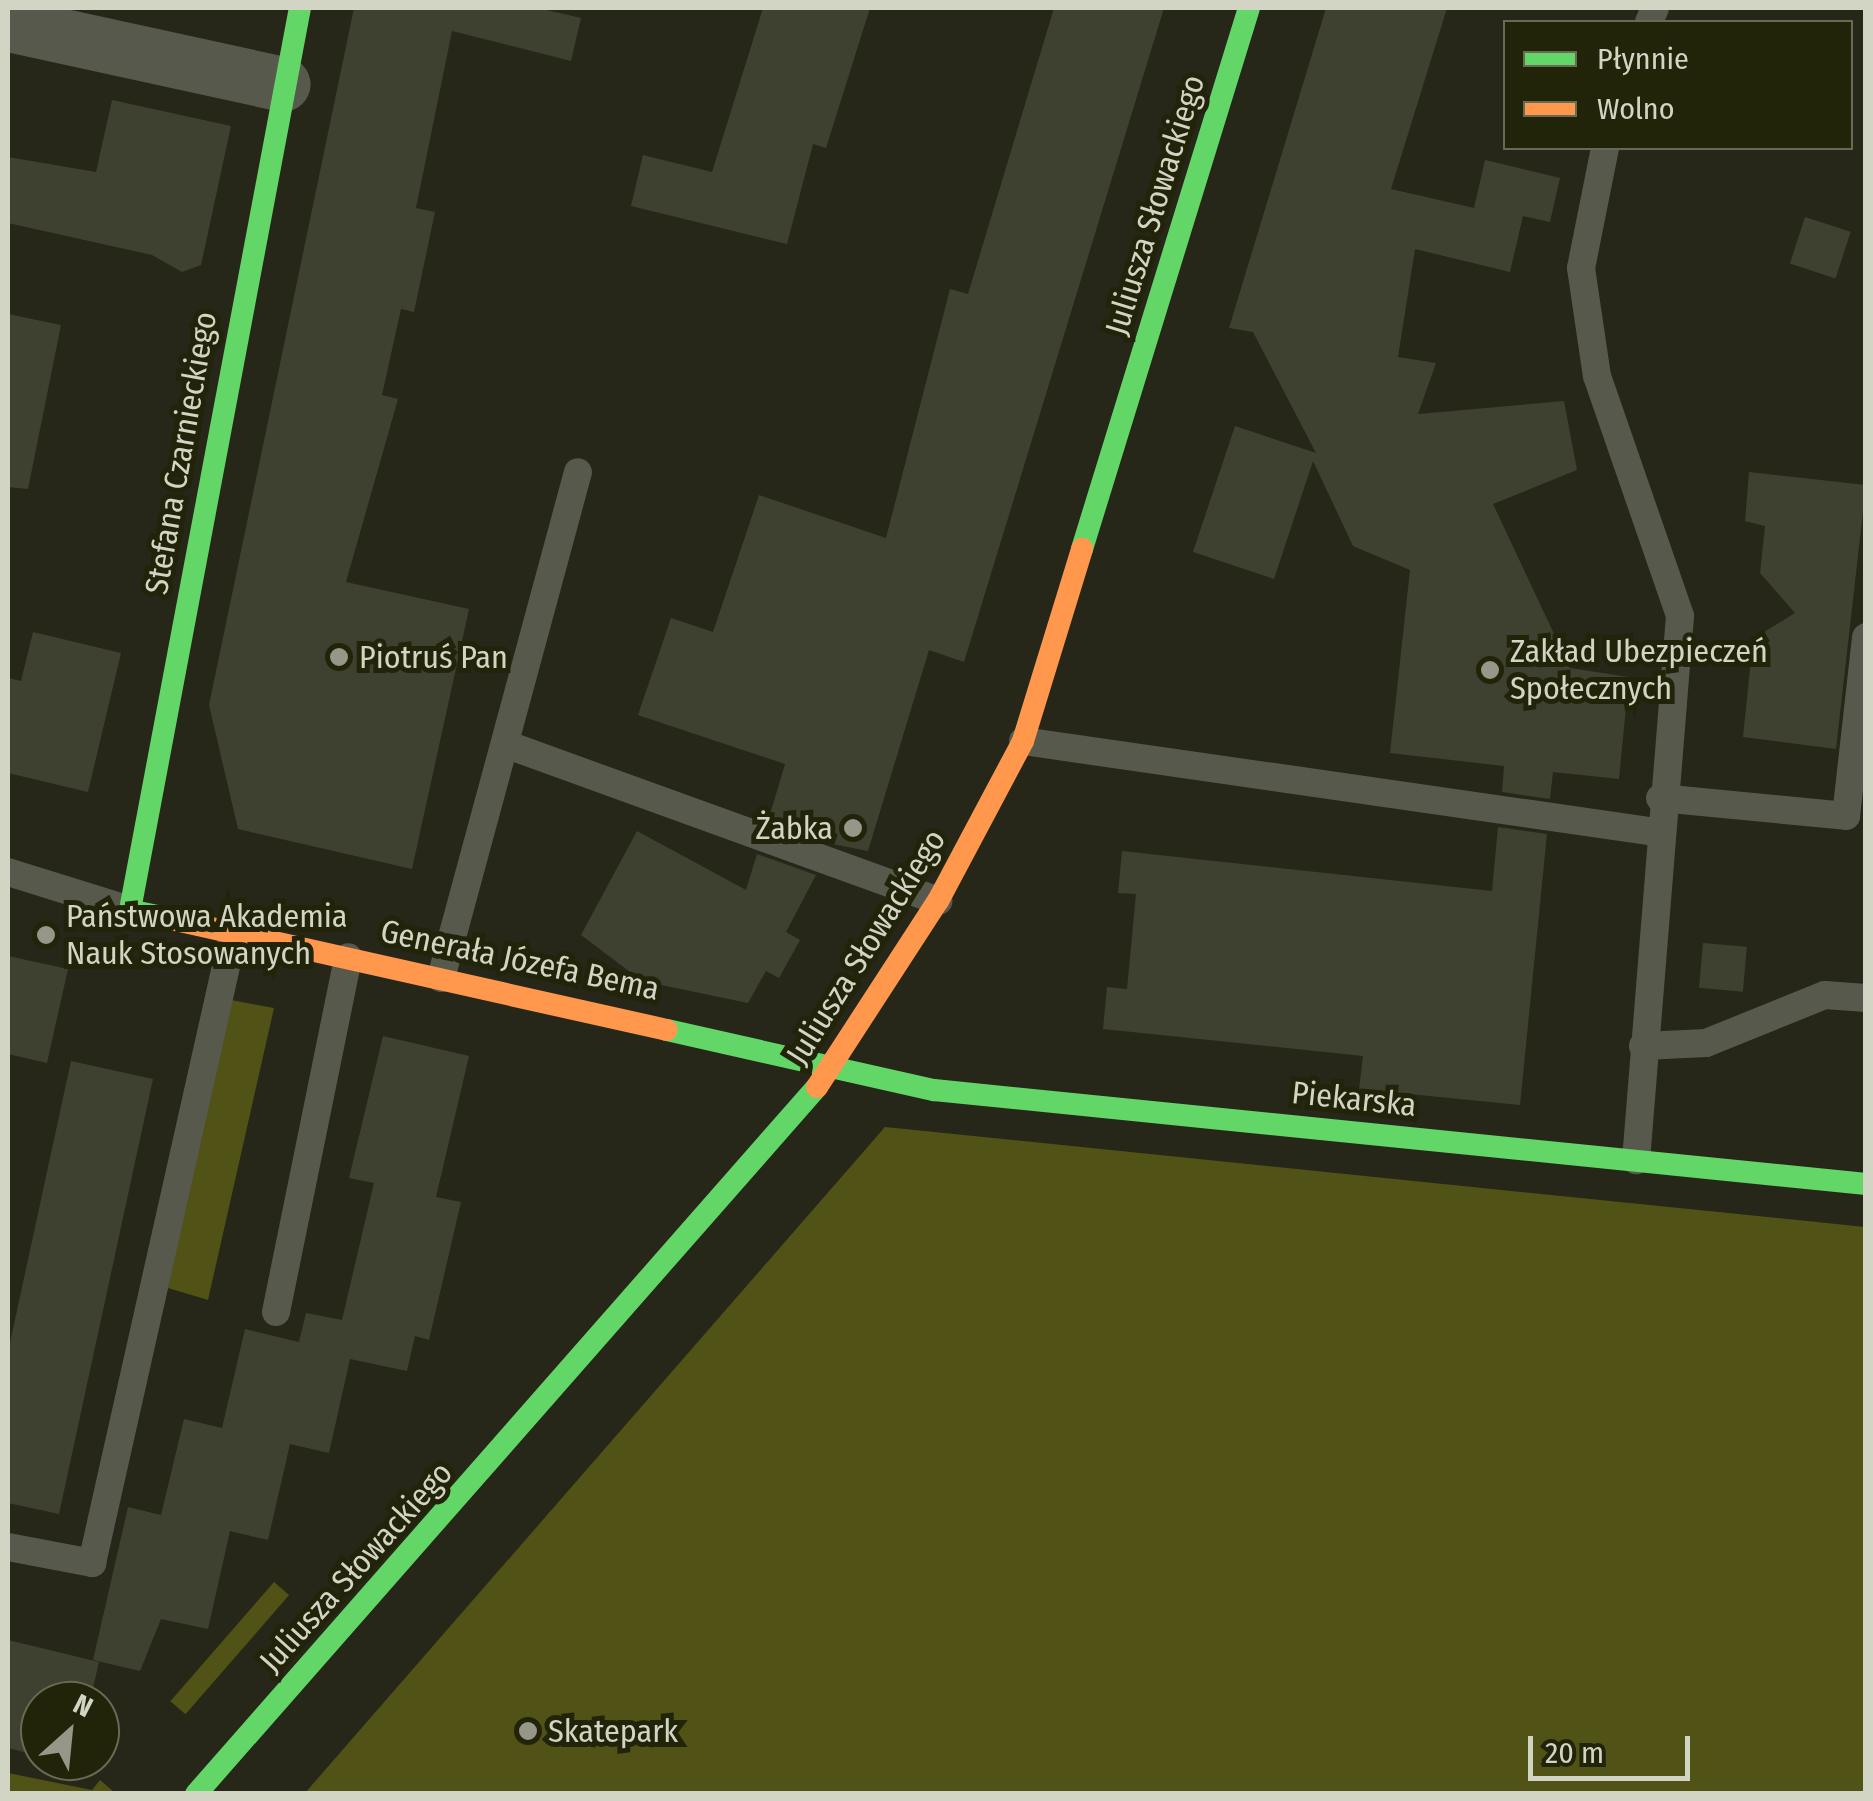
<!DOCTYPE html>
<html>
<head>
<meta charset="utf-8">
<style>
	body { margin:0 }
	#map { position:relative; width:1873px; height:1801px; overflow:hidden; background:#262719; font-family:"Fira Sans Condensed",sans-serif }
	div>[style] { position:absolute }
	.green>* { inset:0; background:#505216; transform-origin:0 0 }
	.building>* { inset:0; background:#3e4030; transform-origin:0 0 }
	.lane>* { height:28px; margin:-14px; padding:0 14px; transform-origin:14px; border-radius:14px; background:#58594d }
	.street>* { height:55px; margin:-27.5px; padding:0 27.5px; transform-origin:27.5px; border-radius:27.5px; background:#58594d }
	.fast>* { height:22px; margin:-11px; padding:0 11px; transform-origin:11px; border-radius:11px; background:#63d668 }
	.slow>* { height:22px; margin:-11px; padding:0 11px; transform-origin:11px; border-radius:11px; background:#ff974d }
	.dots>* { width:28px; height:28px; translate:-50% -50%; box-sizing:border-box; border:5px solid #222409; border-radius:50% }
	span { translate:-50% -50%; white-space:nowrap; text-align:center; line-height:1.15; -webkit-text-stroke:10px #222409; paint-order:stroke }
	.street-label { font-size:32px; color:#d2d4c4 }
	.poi-label { font-size:32px; color:#d2d4c4 }
	.left { translate:0 -50%; text-align:left }
	.right { translate:-100% -50%; text-align:right }
	.frame { position:absolute; inset:0; border:10px solid #d2d4c4; pointer-events:none }
	.legend { position:absolute; left:1503px; top:20px; width:350px; height:130px; box-sizing:border-box; background:#222409; border:2px solid #686a54; margin:0; padding:12px 18px; list-style:none; font-size:30px; color:#d2d4c4 }
	.legend li { display:flex; align-items:center; gap:20px; height:50px }
	.legend b { width:50px; border:2px solid #686a54 }
	.north { position:absolute; left:20px; top:1681px; width:100px; height:100px; box-sizing:border-box; background:#222409; border:2px solid #686a54; border-radius:50%; rotate:27deg; font-size:28px; font-weight:700; line-height:40px; text-align:center; color:#d2d4c4 }
	.north::after { content:''; display:block; margin:auto; width:35px; height:45px; background:#969788; clip-path:polygon(50% 0,100% 100%,50% 72%,0 100%) }
	.scale { position:absolute; left:1528px; top:1736px; width:162px; height:45px; box-sizing:border-box; border:5px solid #d2d4c4; border-top:0; padding-left:12px; font-size:30px; line-height:35px; white-space:nowrap; color:#d2d4c4; -webkit-text-stroke:8px #222409; paint-order:stroke }
</style>
</head>
<body>
<div id="map">
	<div class="green">
		<div style="clip-path:polygon(226px 999px,274px 1008px,208px 1300px,168px 1288px)"></div>
		<div style="clip-path:polygon(885px 1127px,1865px 1227px,1865px 1793px,305px 1793px)"></div>
		<div style="left:274px;top:1582px;width:20px;height:158px;rotate:41deg"></div>
		<div style="clip-path:polygon(8px 1773px,92px 1790px,100px 1780px,113px 1791px,8px 1793px)"></div>
	</div>
	<div class="building">
		<div style="clip-path:polygon(354px 8px,538px 8px,581px 18px,571px 61px,452px 31px,416px 208px,435px 212px,414px 312px,401px 309px,382px 395px,398px 399px,346px 582px,469px 609px,412px 869px,238px 829px,209px 705px)"></div>
		<div style="clip-path:polygon(763px 8px,870px 8px,826px 148px,813px 144px,787px 244px,631px 206px,643px 155px,712px 172px)"></div>
		<div style="clip-path:polygon(1054px 8px,1164px 8px,964px 662px,929px 650px,868px 851px,832px 844px,768px 821px,785px 764px,638px 715px,671px 618px,713px 632px,759px 495px,886px 538px,950px 289px,968px 294px)"></div>
		<div style="clip-path:polygon(1326px 8px,1447px 8px,1391px 189px,1474px 208px,1485px 160px,1560px 178px,1550px 222px,1523px 216px,1510px 272px,1415px 249px,1398px 357px,1436px 363px,1418px 414px,1564px 401px,1577px 470px,1493px 504px,1570px 668px,1629px 677px,1619px 779px,1553px 772px,1550px 799px,1502px 792px,1504px 766px,1390px 753px,1410px 570px,1353px 546px,1313px 461px,1274px 579px,1193px 552px,1235px 426px,1316px 453px,1253px 332px,1229px 328px)"></div>
		<div style="clip-path:polygon(112px 100px,231px 126px,201px 265px,182px 272px,152px 255px,8px 223px,8px 157px,96px 172px)"></div>
		<div style="left:1805px;top:217px;width:48px;height:49px;rotate:18deg"></div>
		<div style="clip-path:polygon(8px 314px,61px 325px,28px 489px,8px 487px)"></div>
		<div style="clip-path:polygon(1749px 472px,1866px 485px,1836px 749px,1743px 737px,1753px 639px,1795px 613px,1760px 573px,1765px 526px,1745px 521px)"></div>
		<div style="clip-path:polygon(33px 632px,121px 653px,88px 792px,8px 773px,8px 678px,21px 681px)"></div>
		<div style="clip-path:polygon(1498px 827px,1547px 834px,1520px 1105px,1359px 1089px,1363px 1056px,1103px 1029px,1107px 987px,1127px 989px,1136px 894px,1118px 893px,1122px 851px,1492px 891px)"></div>
		<div style="clip-path:polygon(637px 831px,746px 890px,757px 854px,816px 875px,786px 932px,800px 940px,779px 978px,766px 971px,748px 1003px,642px 981px,581px 935px)"></div>
		<div style="left:1703px;top:943px;width:44px;height:45px;rotate:5deg"></div>
		<div style="clip-path:polygon(8px 956px,68px 969px,47px 1063px,8px 1054px)"></div>
		<div style="clip-path:polygon(383px 1036px,469px 1056px,436px 1197px,461px 1202px,429px 1340px,415px 1336px,407px 1371px,350px 1359px,329px 1453px,290px 1444px,268px 1540px,230px 1531px,208px 1629px,161px 1619px,140px 1671px,93px 1660px,128px 1507px,161px 1515px,184px 1419px,222px 1428px,245px 1329px,299px 1342px,306px 1313px,342px 1320px,374px 1183px,349px 1178px)"></div>
		<div style="clip-path:polygon(71px 1061px,153px 1079px,59px 1514px,8px 1503px,8px 1352px)"></div>
		<div style="clip-path:polygon(8px 1640px,99px 1662px,90px 1701px,40px 1701px,40px 1756px,8px 1748px)"></div>
	</div>
	<div class="lane">
		<div style="left:1649px;top:22px;width:15px;rotate:-67deg"></div>
		<div style="left:1605px;top:148px;width:122px;rotate:101.3deg"></div>
		<div style="left:1581px;top:268px;width:109px;rotate:81.6deg"></div>
		<div style="left:1597px;top:376px;width:254px;rotate:70.9deg"></div>
		<div style="left:1680px;top:616px;width:546px;rotate:94.62deg"></div>
		<div style="left:1023px;top:741px;width:640px;rotate:8.18deg"></div>
		<div style="left:505px;top:744px;width:461px;rotate:19.9deg"></div>
		<div style="left:1660px;top:798px;width:187px;rotate:5.5deg"></div>
		<div style="left:1846px;top:816px;width:180px;rotate:-83.6deg"></div>
		<div style="left:8px;top:872px;width:128px;rotate:17.3deg"></div>
		<div style="left:441px;top:978px;width:524px;rotate:-74.85deg"></div>
		<div style="left:1643px;top:1046px;width:63px;rotate:-2.7deg"></div>
		<div style="left:1706px;top:1043px;width:128px;rotate:-22deg"></div>
		<div style="left:1825px;top:995px;width:41px;rotate:4.2deg"></div>
		<div style="left:276px;top:1312px;width:362px;rotate:-78.5deg"></div>
		<div style="left:8px;top:1547px;width:86px;rotate:10.8deg"></div>
		<div style="left:92px;top:1563px;width:648px;rotate:-77.34deg"></div>
	</div>
	<div class="street">
		<div style="left:8px;top:24px;width:281px;rotate:12.3deg"></div>
	</div>
	<div class="fast">
		<div style="left:1082px;top:549px;width:566px;rotate:-72.85deg"></div>
		<div style="left:162px;top:917px;width:33px;rotate:-168deg"></div>
		<div style="left:130px;top:910px;width:918px;rotate:-79.33deg"></div>
		<div style="left:667px;top:1030px;width:274px;rotate:12.7deg"></div>
		<div style="left:934px;top:1090px;width:937px;rotate:5.76deg"></div>
		<div style="left:196px;top:1794px;width:941px;rotate:-48.71deg"></div>
	</div>
	<div class="slow">
		<div style="left:162px;top:917px;width:517px;rotate:12.61deg"></div>
		<div style="left:817px;top:1087px;width:222px;rotate:-57deg"></div>
		<div style="left:938px;top:901px;width:181px;rotate:-62deg"></div>
		<div style="left:1023px;top:741px;width:201px;rotate:-72.9deg"></div>
	</div>
	<div class="dots">
		<div style="left:339px;top:657px;background:#969788"></div>
		<div style="left:1490px;top:670px;background:#969788"></div>
		<div style="left:853px;top:828px;background:#969788"></div>
		<div style="left:46px;top:935px;background:#969788"></div>
		<div style="left:528px;top:1731px;background:#969788"></div>
	</div>
	<div class="street-label">
		<span style="left:1155px;top:205px;rotate:-73deg">Juliusza Słowackiego</span>
		<span style="left:181px;top:453px;rotate:-80deg">Stefana Czarnieckiego</span>
		<span style="left:866px;top:947px;rotate:-58deg">Juliusza Słowackiego</span>
		<span style="left:520px;top:960px;rotate:12deg">Generała Józefa Bema</span>
		<span style="left:1354px;top:1099px;rotate:6deg">Piekarska</span>
		<span style="left:356px;top:1567px;rotate:-48deg">Juliusza Słowackiego</span>
	</div>
	<div class="poi-label">
		<span class="left" style="left:1510px;top:670px">Zakład Ubezpieczeń<br>Społecznych</span>
		<span class="left" style="left:359px;top:657px">Piotruś Pan</span>
		<span class="right" style="left:833px;top:828px">Żabka</span>
		<span class="left" style="left:66px;top:935px">Państwowa Akademia<br>Nauk Stosowanych</span>
		<span class="left" style="left:548px;top:1731px">Skatepark</span>
	</div>
	<div class="frame"></div>
	<ul class="legend">
	<li><b style="height:12px;background:#63d668"></b>Płynnie</li>
	<li><b style="height:12px;background:#ff974d"></b>Wolno</li>
	</ul>
	<div class="north">N</div>
	<div class="scale">20 m</div>
</div>
</body>
</html>
